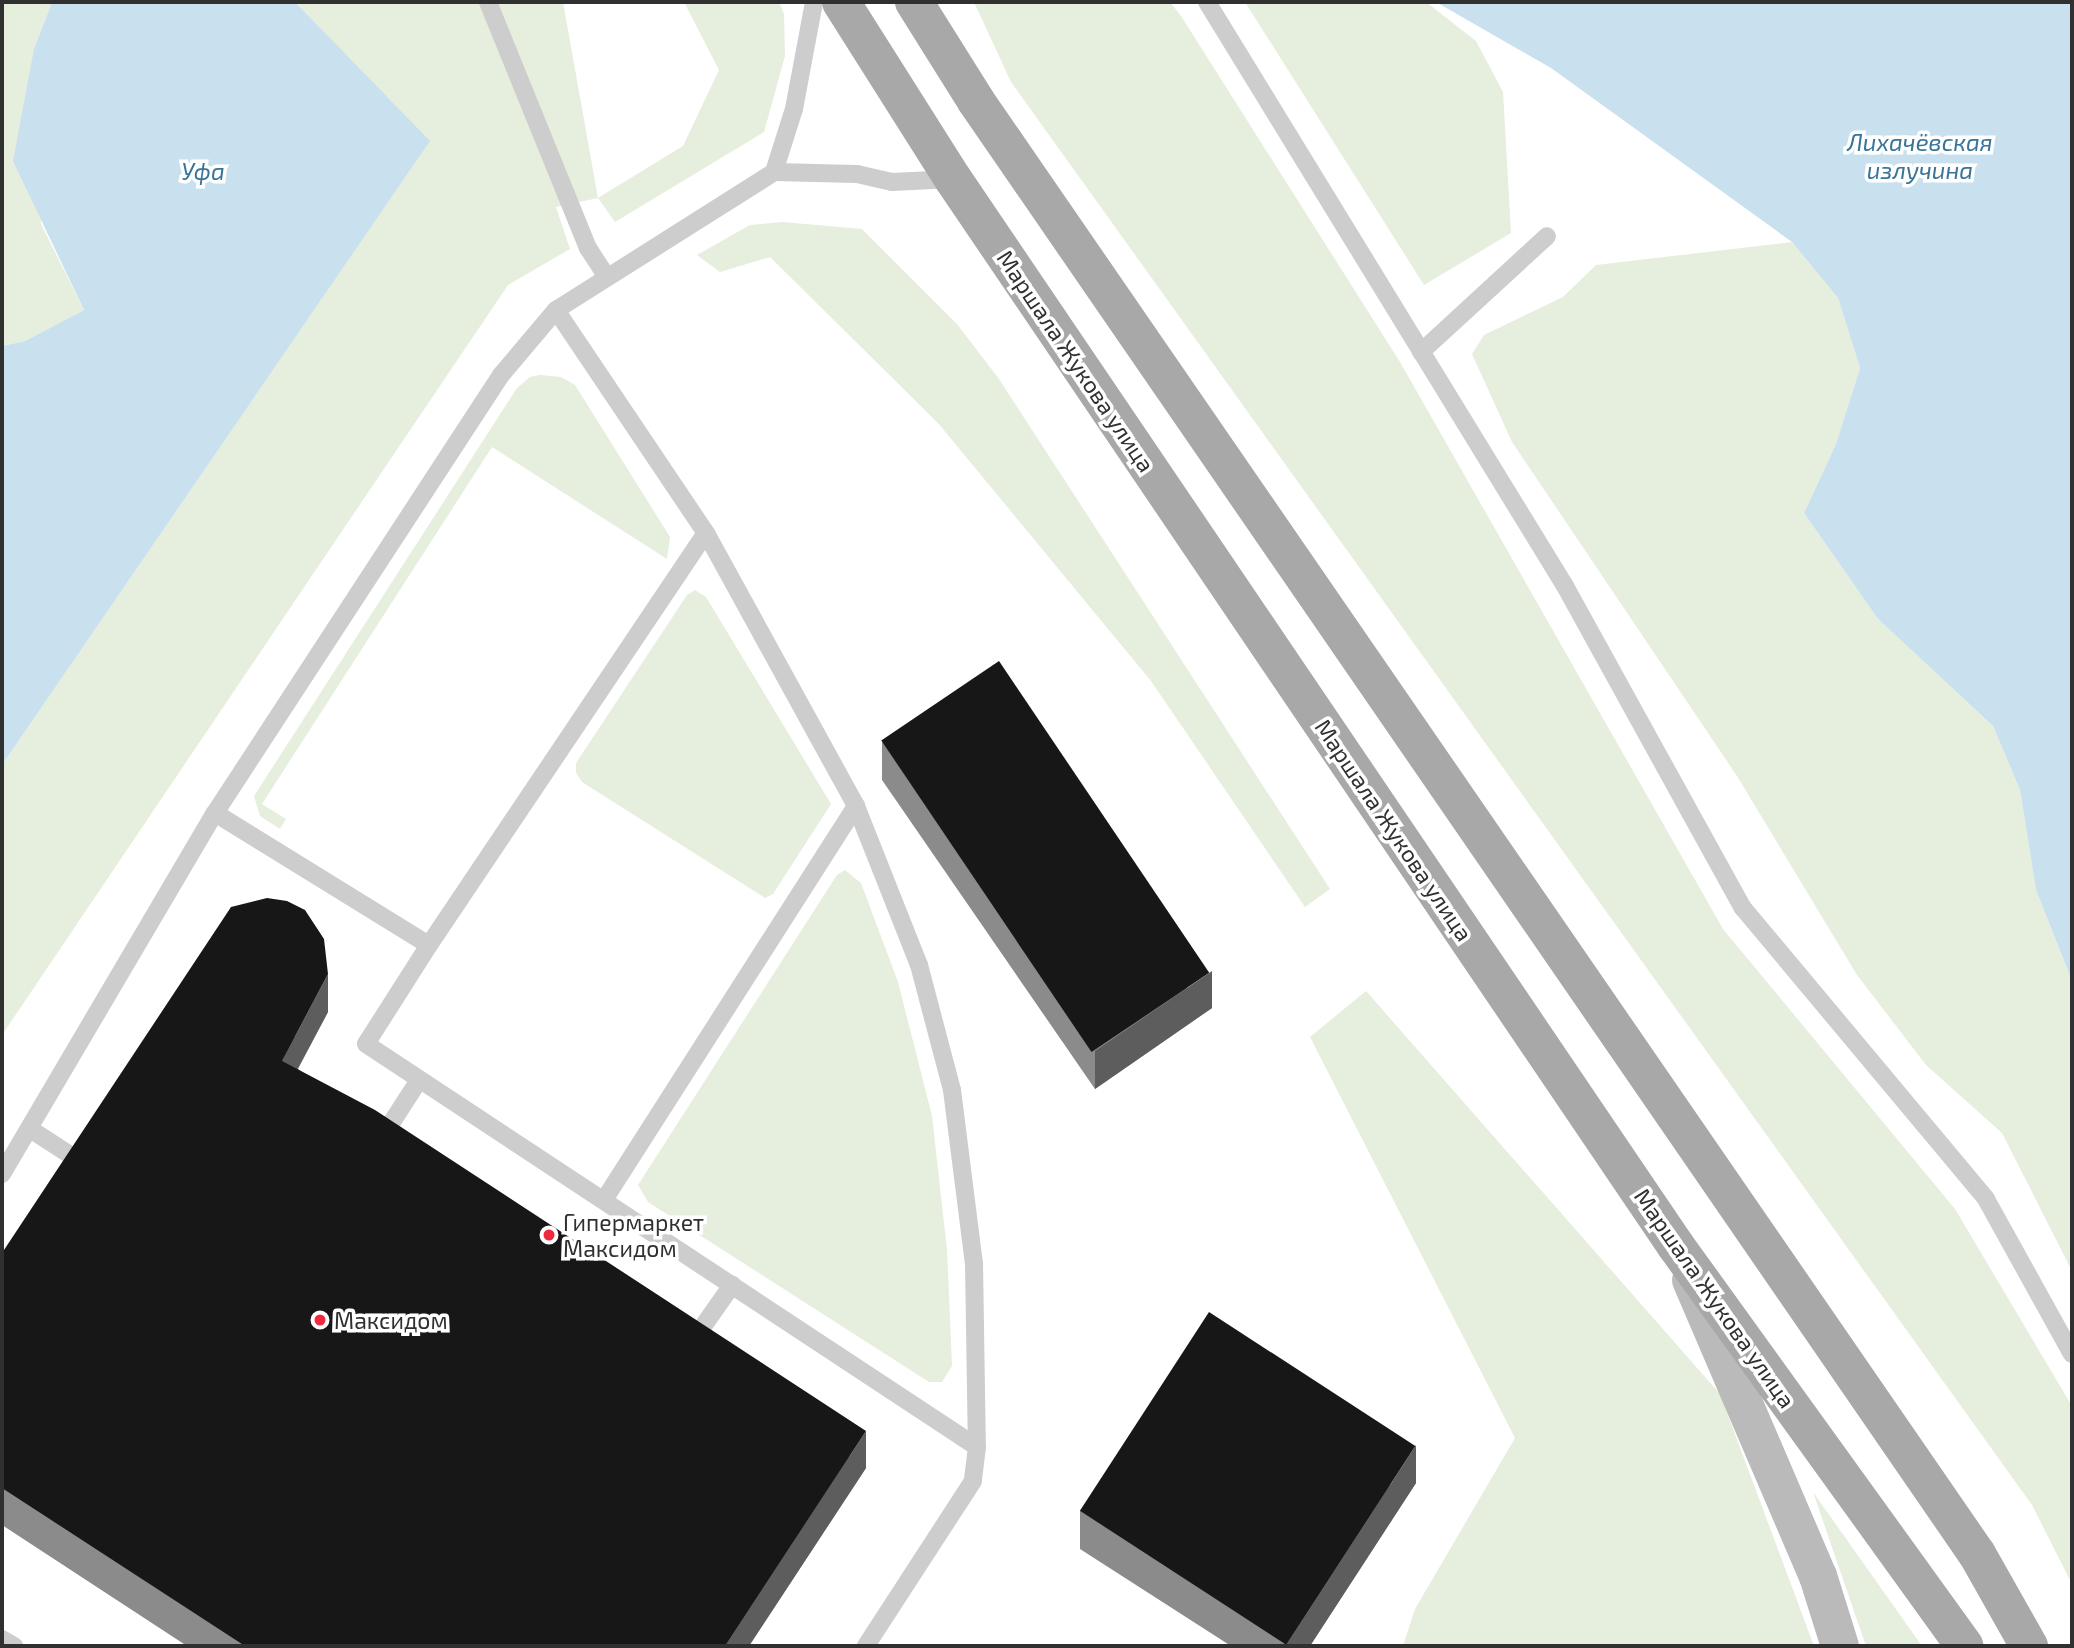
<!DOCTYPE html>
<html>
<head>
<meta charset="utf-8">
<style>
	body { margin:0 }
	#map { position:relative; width:2074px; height:1648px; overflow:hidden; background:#fff; font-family:"Exo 2",sans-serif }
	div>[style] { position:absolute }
	.green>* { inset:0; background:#e6eedd }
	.water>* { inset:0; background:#c9e1ee }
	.lane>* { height:18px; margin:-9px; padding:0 9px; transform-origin:9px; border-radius:9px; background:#cdcdcd }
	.secondary>* { height:38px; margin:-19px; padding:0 19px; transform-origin:19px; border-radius:19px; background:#bababa }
	.primary>* { height:38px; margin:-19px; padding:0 19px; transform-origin:19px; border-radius:19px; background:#a8a8a8 }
	.wall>* { inset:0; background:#8b8b8b }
	.shaded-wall>* { inset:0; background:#5d5d5d }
	.building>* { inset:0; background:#171717; transform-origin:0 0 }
	.dots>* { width:19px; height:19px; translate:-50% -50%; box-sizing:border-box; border:4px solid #fff; border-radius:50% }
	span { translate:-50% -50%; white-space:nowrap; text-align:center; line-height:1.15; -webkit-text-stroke:7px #fff; paint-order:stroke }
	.street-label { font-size:23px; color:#303030 }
	.poi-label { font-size:23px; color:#303030 }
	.left { translate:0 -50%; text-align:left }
	.water-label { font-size:24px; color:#387598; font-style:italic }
	.frame { position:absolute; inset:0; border:4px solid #303030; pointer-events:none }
</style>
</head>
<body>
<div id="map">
	<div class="green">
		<div style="clip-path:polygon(2px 2px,52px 2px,34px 49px,41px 224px,84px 310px,25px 341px,2px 346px)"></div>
		<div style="clip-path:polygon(295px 2px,563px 2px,598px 198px,683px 146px,719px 70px,684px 2px,779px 2px,784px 14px,785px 56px,764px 132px,615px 222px,598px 198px,556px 207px,570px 249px,508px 285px,2px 1035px,2px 765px,429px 142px)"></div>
		<div style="clip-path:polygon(974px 2px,1170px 2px,1181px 16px,1400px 362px,1723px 929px,1955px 1209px,2072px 1406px,2072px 1584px,2032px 1505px,1011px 82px)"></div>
		<div style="clip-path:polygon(1245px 2px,1426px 2px,1476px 41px,1503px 92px,1511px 233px,1424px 285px)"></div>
		<div style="clip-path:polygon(782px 222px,862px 229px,957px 324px,999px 379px,1330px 889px,1305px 907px,1151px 681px,938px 423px,770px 257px,720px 272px,697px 255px,750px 225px)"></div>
		<div style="clip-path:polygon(1792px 242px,1838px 298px,1860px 368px,1836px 444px,1804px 513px,1878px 619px,1993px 726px,2020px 790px,2036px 890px,2072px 981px,2072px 1271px,2002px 1133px,1926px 1065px,1857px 975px,1737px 776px,1512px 442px,1472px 354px,1484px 335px,1563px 297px,1596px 265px)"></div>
		<div style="clip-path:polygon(540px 375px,561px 377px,575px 385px,670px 537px,667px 559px,492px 447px,262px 804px,286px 819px,280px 829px,260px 816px,254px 796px,517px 388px,530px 377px)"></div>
		<div style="clip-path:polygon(695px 590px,706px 597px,831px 804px,773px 894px,765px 898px,582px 782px,576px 773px,576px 763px,687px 595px)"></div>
		<div style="clip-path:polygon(845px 870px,861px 883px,898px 982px,932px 1116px,947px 1250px,952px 1366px,942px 1382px,929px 1382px,648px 1202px,638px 1185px,837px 875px)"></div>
		<div style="clip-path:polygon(1366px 991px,1720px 1394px,1814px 1646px,1403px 1646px,1415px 1609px,1515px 1438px,1310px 1037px)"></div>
		<div style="clip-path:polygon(1813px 1492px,1922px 1646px,1866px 1646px)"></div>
	</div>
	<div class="water">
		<div style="clip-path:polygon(52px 2px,295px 2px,430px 141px,2px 765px,2px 346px,25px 341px,84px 310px,13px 161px,34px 49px)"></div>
		<div style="clip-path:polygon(1436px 2px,2072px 2px,2072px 981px,2036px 890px,2020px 790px,1993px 726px,1878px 619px,1804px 513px,1836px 444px,1860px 368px,1838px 298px,1792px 242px,1551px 68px)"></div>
	</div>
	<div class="lane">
		<div style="left:488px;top:2px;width:266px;rotate:67.9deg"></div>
		<div style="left:588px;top:248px;width:33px;rotate:57deg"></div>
		<div style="left:1207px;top:2px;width:685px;rotate:58.49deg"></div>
		<div style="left:1565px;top:586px;width:368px;rotate:61.1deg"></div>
		<div style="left:1743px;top:908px;width:379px;rotate:50.1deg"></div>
		<div style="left:1986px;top:1199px;width:177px;rotate:61deg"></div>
		<div style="left:774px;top:172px;width:66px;rotate:-72.4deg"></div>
		<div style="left:794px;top:109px;width:109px;rotate:-79.4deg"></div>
		<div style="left:556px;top:310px;width:269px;rotate:56.1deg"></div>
		<div style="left:706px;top:533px;width:311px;rotate:61.2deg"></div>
		<div style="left:856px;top:806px;width:171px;rotate:68.4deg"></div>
		<div style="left:919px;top:965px;width:129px;rotate:75.2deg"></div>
		<div style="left:952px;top:1090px;width:174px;rotate:82.8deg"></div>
		<div style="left:974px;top:1263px;width:184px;rotate:89.1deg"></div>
		<div style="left:977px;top:1447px;width:34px;rotate:97deg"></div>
		<div style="left:973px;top:1481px;width:197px;rotate:123deg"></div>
		<div style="left:1421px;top:352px;width:171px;rotate:-42.6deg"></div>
		<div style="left:215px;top:813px;width:251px;rotate:31.7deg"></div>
		<div style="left:429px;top:945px;width:117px;rotate:122.5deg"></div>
		<div style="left:366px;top:1044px;width:732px;rotate:33.41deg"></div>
		<div style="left:429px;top:945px;width:496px;rotate:-56.1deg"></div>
		<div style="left:30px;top:1129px;width:64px;rotate:32.9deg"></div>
		<div style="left:381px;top:1139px;width:70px;rotate:-57.2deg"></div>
		<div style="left:2px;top:1174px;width:419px;rotate:-59.5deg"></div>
		<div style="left:215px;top:813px;width:523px;rotate:-56.86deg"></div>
		<div style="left:501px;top:375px;width:85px;rotate:-49.8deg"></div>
		<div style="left:556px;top:310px;width:258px;rotate:-32.3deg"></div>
		<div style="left:774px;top:172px;width:83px;rotate:1.4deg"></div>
		<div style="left:857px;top:174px;width:36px;rotate:13deg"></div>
		<div style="left:892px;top:182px;width:61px;rotate:-2.8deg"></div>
		<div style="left:604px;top:1200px;width:468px;rotate:-57.4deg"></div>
		<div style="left:692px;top:1342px;width:70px;rotate:-54.9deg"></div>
		<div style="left:2px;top:1639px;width:14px;rotate:30deg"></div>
	</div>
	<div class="secondary">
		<div style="left:1691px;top:1280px;width:322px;rotate:66.8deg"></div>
		<div style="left:1818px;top:1576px;width:73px;rotate:72.6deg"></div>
	</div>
	<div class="primary">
		<div style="left:841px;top:2px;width:209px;rotate:57.7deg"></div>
		<div style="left:953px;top:179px;width:1289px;rotate:55.88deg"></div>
		<div style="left:1676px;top:1246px;width:493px;rotate:54.2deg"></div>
		<div style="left:914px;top:2px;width:117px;rotate:57.9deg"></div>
		<div style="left:976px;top:101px;width:1764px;rotate:55.44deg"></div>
		<div style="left:1977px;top:1554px;width:106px;rotate:60.5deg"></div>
	</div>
	<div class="wall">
		<div style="clip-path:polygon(882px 742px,1212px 1008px,1095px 1089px,882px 780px)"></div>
		<div style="clip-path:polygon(328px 1012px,298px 1069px,866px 1468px,749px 1646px,187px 1646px,2px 1525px,2px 1253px)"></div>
		<div style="clip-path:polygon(1416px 1483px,1310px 1646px,1231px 1646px,1080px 1549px,1080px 1511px)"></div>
	</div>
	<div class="shaded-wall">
		<div style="clip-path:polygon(1212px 971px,1212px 1008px,1095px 1089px,1095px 1051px)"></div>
		<div style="clip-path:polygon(328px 974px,328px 1012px,282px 1098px,282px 1061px)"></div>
		<div style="clip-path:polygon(866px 1431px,866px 1468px,749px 1646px,725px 1646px)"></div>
		<div style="clip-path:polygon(1416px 1445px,1416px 1483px,1310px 1646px,1287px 1646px,1287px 1644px)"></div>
	</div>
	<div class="building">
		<div style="left:999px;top:661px;width:376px;height:142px;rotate:56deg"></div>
		<div style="clip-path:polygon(267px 898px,287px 901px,305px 910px,324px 939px,328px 974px,282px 1061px,375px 1110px,866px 1431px,725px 1646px,245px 1646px,2px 1488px,2px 1253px,231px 907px)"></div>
		<div style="left:1209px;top:1312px;width:246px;height:237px;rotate:33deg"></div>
	</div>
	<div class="dots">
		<div style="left:549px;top:1235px;background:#ef2a3d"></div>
		<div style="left:320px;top:1320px;background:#ef2a3d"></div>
	</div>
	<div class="street-label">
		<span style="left:1076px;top:361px;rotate:56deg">Маршала Жукова улица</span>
		<span style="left:1394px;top:830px;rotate:56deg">Маршала Жукова улица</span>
		<span style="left:1715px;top:1298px;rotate:55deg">Маршала Жукова улица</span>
	</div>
	<div class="poi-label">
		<span class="left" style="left:563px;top:1235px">Гипермаркет<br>Максидом</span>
		<span class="left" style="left:334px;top:1320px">Максидом</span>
	</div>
	<div class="water-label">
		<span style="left:1920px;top:156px">Лихачёвская<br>излучина</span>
		<span style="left:203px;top:171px">Уфа</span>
	</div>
	<div class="frame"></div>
</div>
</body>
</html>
